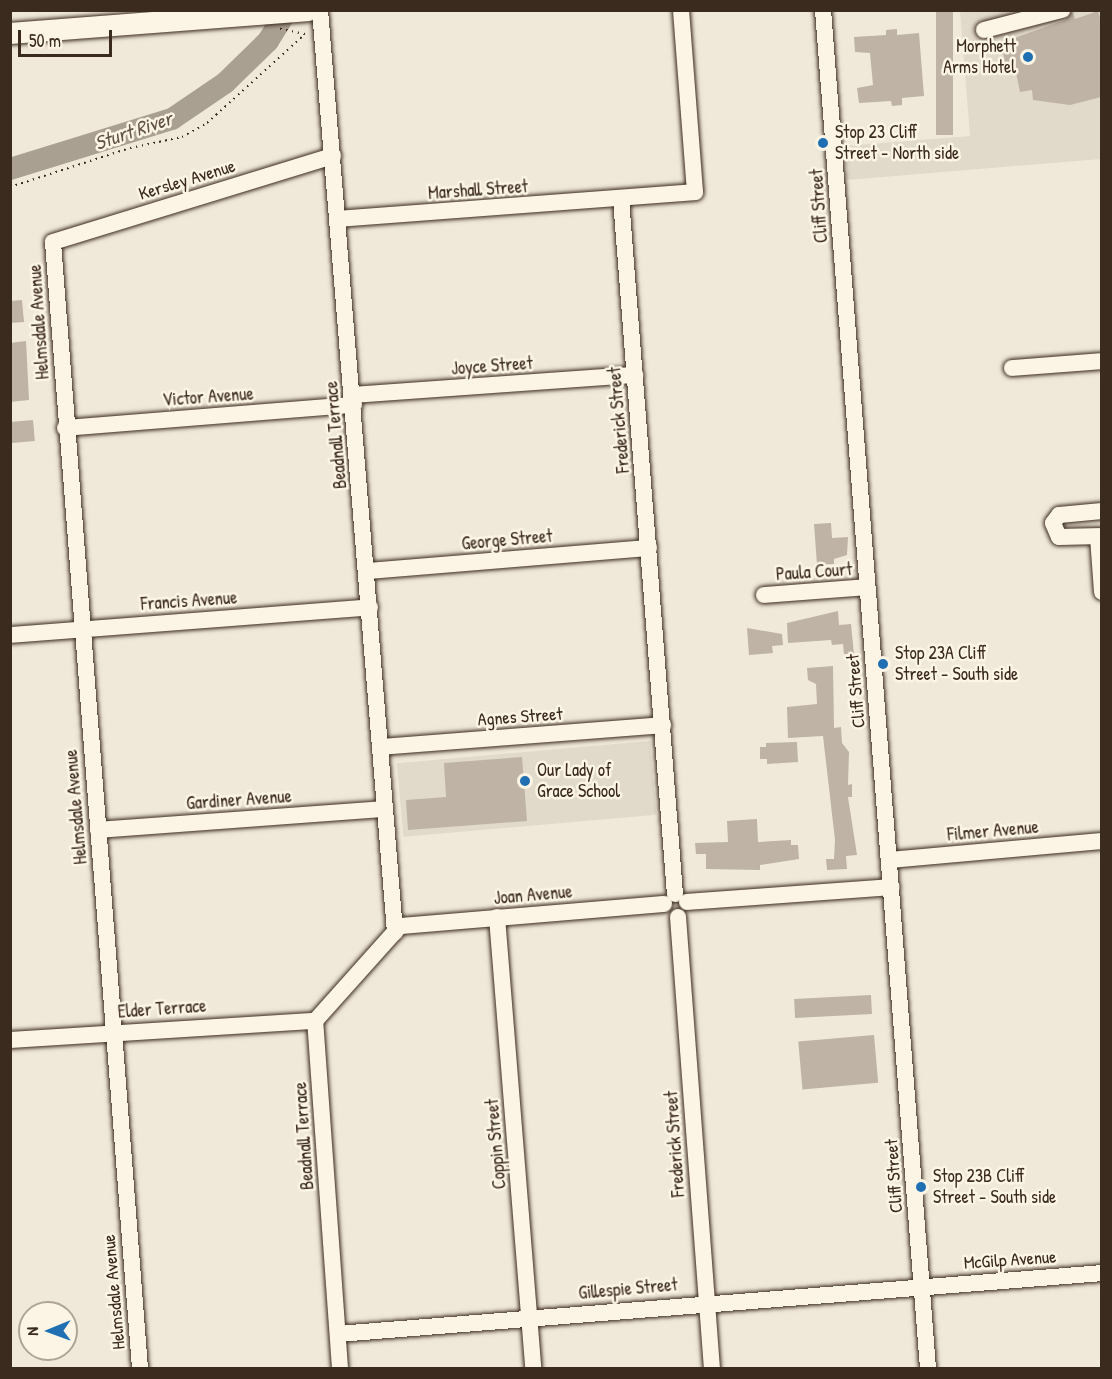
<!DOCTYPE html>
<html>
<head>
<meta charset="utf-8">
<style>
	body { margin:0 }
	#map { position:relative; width:1112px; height:1379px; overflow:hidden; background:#f0e9d9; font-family:"Patrick Hand",sans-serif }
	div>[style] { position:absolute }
	.built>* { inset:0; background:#e1d9c9; transform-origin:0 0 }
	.river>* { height:22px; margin:-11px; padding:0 11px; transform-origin:11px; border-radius:11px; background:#aaa091 }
	.building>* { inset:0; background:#beb3a4; transform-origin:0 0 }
	.path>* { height:2px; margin-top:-1px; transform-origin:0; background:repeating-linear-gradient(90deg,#3b2a1e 0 1.5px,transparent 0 6px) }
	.roads { filter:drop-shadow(0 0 2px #3b2a1e) drop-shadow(0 0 2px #3b2a1e) }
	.minor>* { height:16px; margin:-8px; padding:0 8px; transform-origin:8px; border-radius:8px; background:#fcf5e5 }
	.major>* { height:21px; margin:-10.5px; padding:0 10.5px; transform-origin:10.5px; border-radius:10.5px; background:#fcf5e5 }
	.dots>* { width:16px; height:16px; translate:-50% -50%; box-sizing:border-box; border:3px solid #fcf5e5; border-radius:50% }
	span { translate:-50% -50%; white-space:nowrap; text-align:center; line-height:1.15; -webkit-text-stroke:5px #fcf5e5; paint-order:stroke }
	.poi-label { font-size:18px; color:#3b2a1e }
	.right { translate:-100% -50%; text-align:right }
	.left { translate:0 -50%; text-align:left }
	.street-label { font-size:18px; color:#3b2a1e }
	.water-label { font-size:20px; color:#625346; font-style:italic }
	.frame { position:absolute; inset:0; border:12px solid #3b2a1e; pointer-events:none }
	.north { position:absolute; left:18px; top:1301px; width:60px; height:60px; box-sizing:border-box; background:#fcf5e5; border:2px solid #afa495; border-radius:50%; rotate:269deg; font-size:16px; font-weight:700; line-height:24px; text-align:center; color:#3b2a1e }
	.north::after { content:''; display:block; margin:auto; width:21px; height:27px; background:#1f6fb2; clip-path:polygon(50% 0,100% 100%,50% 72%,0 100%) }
	.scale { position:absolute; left:18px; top:30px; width:94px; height:27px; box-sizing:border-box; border:3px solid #3b2a1e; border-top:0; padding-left:8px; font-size:18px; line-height:21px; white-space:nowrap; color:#3b2a1e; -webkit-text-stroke:4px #fcf5e5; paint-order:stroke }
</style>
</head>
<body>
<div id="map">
	<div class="built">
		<div style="clip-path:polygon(960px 11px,1101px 11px,1101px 159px,847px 180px,845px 146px,970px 136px)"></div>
		<div style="left:650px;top:741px;width:74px;height:254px;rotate:85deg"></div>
	</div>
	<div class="river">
		<div style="left:10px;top:169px;width:170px;rotate:-17.2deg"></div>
		<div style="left:172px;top:119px;width:64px;rotate:-34.2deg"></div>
		<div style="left:225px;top:83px;width:60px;rotate:-44.3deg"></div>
		<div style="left:268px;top:41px;width:36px;rotate:-58deg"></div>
	</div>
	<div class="building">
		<div style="left:936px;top:10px;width:17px;height:125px"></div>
		<div style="clip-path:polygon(1072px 11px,1075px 19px,1098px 11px,1101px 21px,1101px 97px,1070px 105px,1033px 100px,1032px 90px,1020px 92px,1015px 68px,1007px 71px,1001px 43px,1065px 20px)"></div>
		<div style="clip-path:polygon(897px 29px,897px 35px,919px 33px,924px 96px,902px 98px,902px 105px,892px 106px,891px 101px,859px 103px,857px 88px,873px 85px,871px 64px,870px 53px,855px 52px,854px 37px,886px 35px,886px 30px)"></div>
		<div style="clip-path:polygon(22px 300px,24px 322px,10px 323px,10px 301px)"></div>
		<div style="clip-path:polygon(26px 341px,29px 400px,10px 402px,10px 343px)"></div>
		<div style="left:33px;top:420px;width:21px;height:23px;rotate:85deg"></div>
		<div style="clip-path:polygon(831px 523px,832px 538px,848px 537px,847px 555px,834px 559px,834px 564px,817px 565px,814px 524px)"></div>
		<div style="clip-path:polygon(838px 611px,839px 625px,851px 624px,854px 654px,844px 654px,843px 644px,832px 645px,831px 640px,788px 643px,787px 623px)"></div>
		<div style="clip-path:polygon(747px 628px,782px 634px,783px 645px,772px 646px,773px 653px,749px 655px)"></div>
		<div style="clip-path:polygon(833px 666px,834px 728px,841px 727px,842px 743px,849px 752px,848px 785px,852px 784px,852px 797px,848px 797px,857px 855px,846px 856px,847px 869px,827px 870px,826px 859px,834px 859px,835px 840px,823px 736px,788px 738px,787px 707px,817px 704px,816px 684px,808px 680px,807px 668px)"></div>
		<div style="clip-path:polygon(797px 742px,798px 762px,767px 764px,767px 759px,760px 759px,760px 747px,766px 747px,766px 743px)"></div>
		<div style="clip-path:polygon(522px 757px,527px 821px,408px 830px,406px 800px,446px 797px,444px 763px)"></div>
		<div style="clip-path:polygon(757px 819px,758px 842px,791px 840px,791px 845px,798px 845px,799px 859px,760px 865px,760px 870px,706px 869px,706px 854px,696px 854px,695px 843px,728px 842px,727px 821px)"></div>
		<div style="left:871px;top:995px;width:19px;height:77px;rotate:87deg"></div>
		<div style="left:874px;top:1035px;width:48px;height:76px;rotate:85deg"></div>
	</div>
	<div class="path">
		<div style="left:10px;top:187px;width:126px;rotate:-18deg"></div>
		<div style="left:130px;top:148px;width:53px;rotate:-11.9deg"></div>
		<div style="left:182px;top:137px;width:29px;rotate:-29deg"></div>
		<div style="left:207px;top:123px;width:132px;rotate:-42.2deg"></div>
		<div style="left:305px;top:34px;width:29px;rotate:-168deg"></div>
	</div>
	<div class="roads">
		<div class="minor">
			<div style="left:320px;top:10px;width:925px;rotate:85.35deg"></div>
			<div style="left:823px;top:10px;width:1362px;rotate:85.58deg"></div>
			<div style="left:984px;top:30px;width:81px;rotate:-14.4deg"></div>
			<div style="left:621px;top:199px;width:697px;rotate:85.56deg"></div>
			<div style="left:338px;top:219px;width:358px;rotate:-4.3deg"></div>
			<div style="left:695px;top:192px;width:183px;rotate:-94.4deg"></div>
			<div style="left:1012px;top:368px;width:90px;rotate:-4.4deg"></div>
			<div style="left:353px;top:395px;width:283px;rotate:-4.1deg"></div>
			<div style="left:65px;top:428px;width:290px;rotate:-4.6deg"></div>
			<div style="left:1102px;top:511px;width:43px;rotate:174.7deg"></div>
			<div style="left:1059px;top:515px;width:10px;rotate:127deg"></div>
			<div style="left:1053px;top:523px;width:15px;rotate:67deg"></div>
			<div style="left:1059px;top:537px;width:43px;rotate:-1.3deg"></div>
			<div style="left:1098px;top:537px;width:55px;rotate:85.8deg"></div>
			<div style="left:367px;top:571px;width:283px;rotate:-4.7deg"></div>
			<div style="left:764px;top:595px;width:103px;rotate:-4.4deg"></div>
			<div style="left:10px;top:635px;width:361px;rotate:-4.4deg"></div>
			<div style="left:380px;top:747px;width:284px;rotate:-4.4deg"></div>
			<div style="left:98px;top:830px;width:287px;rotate:-4.2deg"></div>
			<div style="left:889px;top:860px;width:214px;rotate:-5.1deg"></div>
			<div style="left:687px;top:902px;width:205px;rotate:-4.2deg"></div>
			<div style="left:497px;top:917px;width:452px;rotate:85.4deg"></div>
			<div style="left:678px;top:917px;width:452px;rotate:85.7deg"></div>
			<div style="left:10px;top:1040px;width:306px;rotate:-3.6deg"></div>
			<div style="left:338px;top:1334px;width:766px;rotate:-4.56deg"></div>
			<div style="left:140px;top:1368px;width:1129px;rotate:-94.42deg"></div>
			<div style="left:53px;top:242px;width:293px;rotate:-17.1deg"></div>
			<div style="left:340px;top:1368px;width:348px;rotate:-94.1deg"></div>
			<div style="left:315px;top:1021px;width:127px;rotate:-48.2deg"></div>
			<div style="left:400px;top:926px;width:265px;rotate:-4.8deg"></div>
		</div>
		<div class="major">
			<div style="left:10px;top:33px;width:299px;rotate:-4.4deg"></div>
		</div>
	</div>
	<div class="dots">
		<div style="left:1028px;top:57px;background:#1f6fb2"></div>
		<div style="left:823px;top:143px;background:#1f6fb2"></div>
		<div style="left:883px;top:664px;background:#1f6fb2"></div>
		<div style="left:525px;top:781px;background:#1f6fb2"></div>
		<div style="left:921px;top:1187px;background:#1f6fb2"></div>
	</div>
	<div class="poi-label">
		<span class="right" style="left:1016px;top:57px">Morphett<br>Arms Hotel</span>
		<span class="left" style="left:835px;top:143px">Stop 23 Cliff<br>Street - North side</span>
		<span class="left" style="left:895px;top:664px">Stop 23A Cliff<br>Street - South side</span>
		<span class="left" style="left:537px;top:781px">Our Lady of<br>Grace School</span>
		<span class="left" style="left:933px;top:1187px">Stop 23B Cliff<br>Street - South side</span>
	</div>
	<div class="street-label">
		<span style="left:187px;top:180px;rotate:-17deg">Kersley Avenue</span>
		<span style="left:478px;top:190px;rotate:-4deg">Marshall Street</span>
		<span style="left:819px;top:206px;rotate:-94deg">Cliff Street</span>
		<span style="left:39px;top:322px;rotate:-94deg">Helmsdale Avenue</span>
		<span style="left:492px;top:366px;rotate:-4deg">Joyce Street</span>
		<span style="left:208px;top:397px;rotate:-4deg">Victor Avenue</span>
		<span style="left:619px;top:420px;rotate:-95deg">Frederick Street</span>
		<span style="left:336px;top:435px;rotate:-95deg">Beadnall Terrace</span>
		<span style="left:507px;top:540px;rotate:-5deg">George Street</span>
		<span style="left:814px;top:572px;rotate:-4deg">Paula Court</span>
		<span style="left:189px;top:601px;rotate:-4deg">Francis Avenue</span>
		<span style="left:856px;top:691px;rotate:-95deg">Cliff Street</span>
		<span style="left:520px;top:717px;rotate:-4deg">Agnes Street</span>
		<span style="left:239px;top:800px;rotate:-4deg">Gardiner Avenue</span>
		<span style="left:76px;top:807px;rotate:-95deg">Helmsdale Avenue</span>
		<span style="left:993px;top:831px;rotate:-5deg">Filmer Avenue</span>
		<span style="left:533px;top:895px;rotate:-5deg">Joan Avenue</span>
		<span style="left:162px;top:1009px;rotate:-4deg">Elder Terrace</span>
		<span style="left:304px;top:1136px;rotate:-94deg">Beadnall Terrace</span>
		<span style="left:496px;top:1144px;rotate:-95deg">Coppin Street</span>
		<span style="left:675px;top:1144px;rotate:-94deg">Frederick Street</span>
		<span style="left:894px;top:1176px;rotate:-94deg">Cliff Street</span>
		<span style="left:1010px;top:1260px;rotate:-4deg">McGilp Avenue</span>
		<span style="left:628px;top:1289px;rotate:-5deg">Gillespie Street</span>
		<span style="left:114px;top:1292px;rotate:-95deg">Helmsdale Avenue</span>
	</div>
	<div class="water-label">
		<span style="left:133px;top:130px;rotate:-19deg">Sturt River</span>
	</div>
	<div class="frame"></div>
	<div class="north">N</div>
	<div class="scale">50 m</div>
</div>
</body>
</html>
